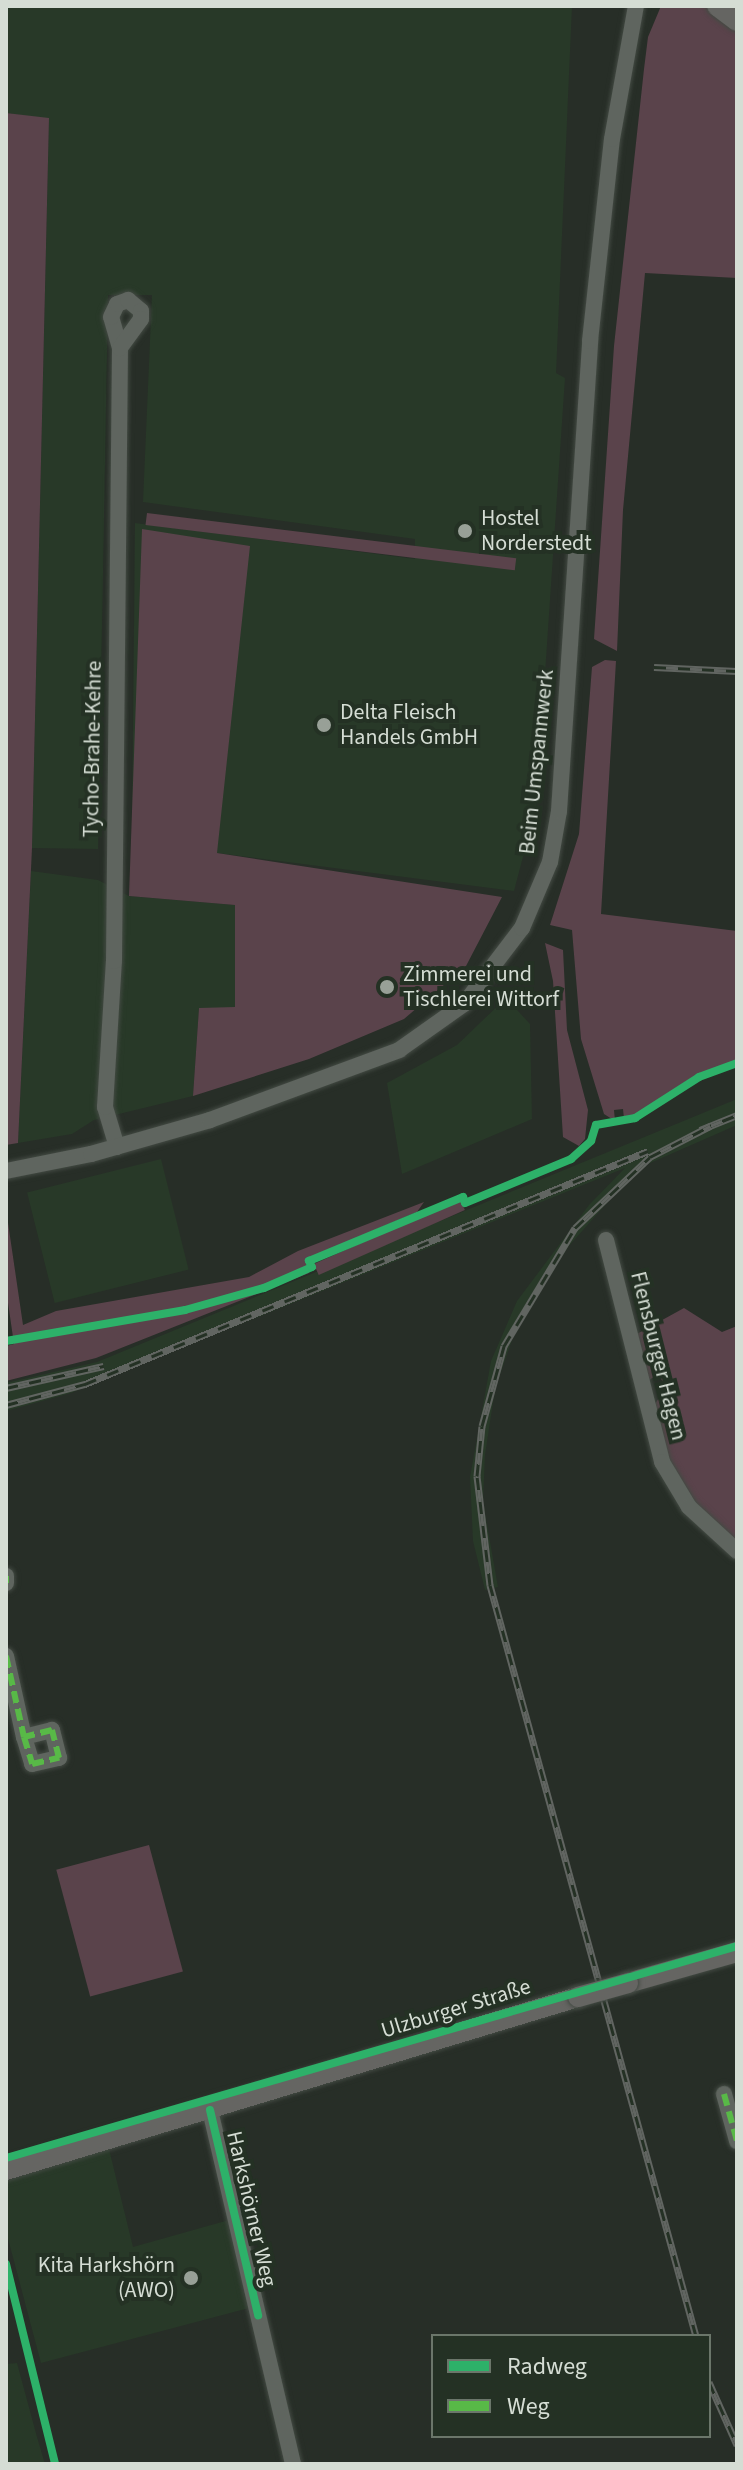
<!DOCTYPE html>
<html>
<head>
<meta charset="utf-8">
<style>
	body { margin:0 }
	#map { position:relative; width:743px; height:2470px; overflow:hidden; background:#272e27; font-family:"Source Sans 3",sans-serif }
	div>[style] { position:absolute }
	.built>* { inset:0; background:#283928; transform-origin:0 0 }
	.green>* { inset:0; background:#5a434b; transform-origin:0 0 }
	.roads { filter:drop-shadow(0 0 2px #434a43) drop-shadow(0 0 2px #434a43) }
	.minor>* { height:16px; margin:-8px; padding:0 8px; transform-origin:8px; border-radius:8px; background:#5f655f }
	.major>* { height:20px; margin:-10px; padding:0 10px; transform-origin:10px; border-radius:10px; background:#656562 }
	.rail>* { height:7px; margin-top:-3.5px; transform-origin:0; background:repeating-linear-gradient(90deg,#243124 0 12px,#616561 0 24px); box-sizing:border-box; border-block:2px solid #616561 }
	.bridges { filter:drop-shadow(0 0 2px #434a43) drop-shadow(0 0 2px #434a43) }
	.major-bridge>* { height:20px; margin:-10px; padding:0 10px; transform-origin:10px; border-radius:10px; background:#656562 }
	.quiet>* { height:6px; margin-top:-3px; transform-origin:0; background:repeating-linear-gradient(90deg,#58b947 0 12px,transparent 0 18px) }
	.cycleway>* { height:8px; margin:-4px; padding:0 4px; transform-origin:4px; border-radius:4px; background:#2db169 }
	.dots>* { width:22px; height:22px; translate:-50% -50%; box-sizing:border-box; border:4px solid #243124; border-radius:50% }
	span { translate:-50% -50%; white-space:nowrap; text-align:center; line-height:1.15; -webkit-text-stroke:8px #243124; paint-order:stroke }
	.poi-label { font-size:22px; color:#d5ddd4 }
	.left { translate:0 -50%; text-align:left }
	.right { translate:-100% -50%; text-align:right }
	.street-label { font-size:22px; color:#d5ddd4 }
	.frame { position:absolute; inset:0; border:8px solid #d5ddd4; pointer-events:none }
	.legend { position:absolute; left:431px; top:2334px; width:280px; height:104px; box-sizing:border-box; background:#243124; border:2px solid #6b766a; margin:0; padding:10px 14px; list-style:none; font-size:24px; color:#d5ddd4 }
	.legend li { display:flex; align-items:center; gap:16px; height:40px }
	.legend b { width:40px; border:2px solid #6b766a }
</style>
</head>
<body>
<div id="map">
	<div class="built">
		<div style="clip-path:polygon(6px 6px,572px 6px,556px 373px,565px 378px,536px 807px,514px 891px,132px 842px,135px 523px,415px 559px,415px 539px,143px 502px,152px 295px,108px 295px,98px 849px,32px 848px,49px 119px,6px 113px)"></div>
		<div style="clip-path:polygon(31px 871px,98px 880px,129px 896px,235px 905px,235px 1008px,199px 1009px,193px 1096px,94px 1120px,72px 1134px,18px 1143px)"></div>
		<div style="clip-path:polygon(506px 998px,530px 1024px,532px 1119px,402px 1174px,387px 1083px,457px 1045px)"></div>
		<div style="clip-path:polygon(737px 1099px,737px 1125px,648px 1164px,614px 1195px,568px 1247px,513px 1337px,495px 1389px,485px 1455px,483px 1502px,498px 1587px,485px 1590px,473px 1541px,470px 1477px,491px 1361px,517px 1301px,589px 1205px,625px 1168px,71px 1393px,6px 1411px,6px 1383px,97px 1362px)"></div>
		<div style="left:161px;top:1159px;width:114px;height:138px;rotate:76deg"></div>
		<div style="clip-path:polygon(109px 2149px,133px 2247px,229px 2220px,249px 2308px,41px 2363px,6px 2231px,6px 2181px)"></div>
		<div style="clip-path:polygon(17px 2363px,37px 2437px,45px 2464px,6px 2464px,6px 2364px)"></div>
	</div>
	<div class="green">
		<div style="clip-path:polygon(661px 6px,715px 6px,737px 30px,737px 278px,645px 273px,623px 510px,617px 651px,594px 639px,614px 346px,644px 69px,648px 37px)"></div>
		<div style="clip-path:polygon(6px 113px,49px 118px,32px 848px,18px 1143px,6px 1145px)"></div>
		<div style="left:147px;top:513px;width:372px;height:12px;rotate:7deg"></div>
		<div style="clip-path:polygon(142px 529px,250px 546px,217px 853px,502px 897px,466px 966px,404px 1019px,309px 1059px,193px 1096px,199px 1008px,235px 1007px,235px 905px,129px 896px)"></div>
		<div style="clip-path:polygon(605px 660px,616px 661px,601px 914px,737px 931px,737px 1060px,685px 1082px,634px 1116px,624px 1119px,623px 1109px,614px 1110px,615px 1121px,604px 1114px,581px 1039px,572px 930px,550px 925px,579px 834px,592px 667px)"></div>
		<div style="clip-path:polygon(545px 943px,563px 950px,567px 1030px,588px 1110px,585px 1139px,579px 1146px,563px 1137px,553px 981px)"></div>
		<div style="left:460px;top:1199px;width:12px;height:160px;rotate:66deg"></div>
		<div style="clip-path:polygon(424px 1202px,417px 1212px,311px 1257px,309px 1273px,96px 1358px,6px 1381px,6px 1346px,14px 1344px,6px 1289px,6px 1209px,23px 1325px,56px 1311px,249px 1277px,298px 1251px)"></div>
		<div style="clip-path:polygon(684px 1308px,722px 1332px,737px 1326px,737px 1542px,697px 1505px,669px 1459px,653px 1407px,666px 1387px,658px 1374px,645px 1383px,635px 1335px)"></div>
		<div style="left:149px;top:1845px;width:131px;height:96px;rotate:75deg"></div>
	</div>
	<div class="roads">
		<div class="minor">
			<div style="left:117px;top:1147px;width:42px;rotate:-106.7deg"></div>
			<div style="left:105px;top:1107px;width:146px;rotate:-86.5deg"></div>
			<div style="left:114px;top:961px;width:613px;rotate:-89.44deg"></div>
			<div style="left:120px;top:348px;width:32px;rotate:-106deg"></div>
			<div style="left:111px;top:317px;width:14px;rotate:-65deg"></div>
			<div style="left:117px;top:304px;width:12px;rotate:-20deg"></div>
			<div style="left:128px;top:300px;width:17px;rotate:40deg"></div>
			<div style="left:141px;top:311px;width:8px;rotate:90deg"></div>
			<div style="left:141px;top:319px;width:36px;rotate:126deg"></div>
			<div style="left:6px;top:1171px;width:87px;rotate:-11.3deg"></div>
			<div style="left:91px;top:1154px;width:124px;rotate:-15.9deg"></div>
			<div style="left:210px;top:1120px;width:202px;rotate:-20.3deg"></div>
			<div style="left:399px;top:1050px;width:80px;rotate:-35.3deg"></div>
			<div style="left:464px;top:1004px;width:96px;rotate:-52.7deg"></div>
			<div style="left:522px;top:928px;width:72px;rotate:-67deg"></div>
			<div style="left:550px;top:862px;width:52px;rotate:-80deg"></div>
			<div style="left:559px;top:811px;width:471px;rotate:-86.2deg"></div>
			<div style="left:590px;top:341px;width:203px;rotate:-83.8deg"></div>
			<div style="left:612px;top:139px;width:135px;rotate:-79.8deg"></div>
			<div style="left:606px;top:1240px;width:229px;rotate:75.8deg"></div>
			<div style="left:662px;top:1462px;width:52px;rotate:59deg"></div>
			<div style="left:689px;top:1507px;width:65px;rotate:42.5deg"></div>
			<div style="left:6px;top:1576px;width:7px;rotate:90deg"></div>
			<div style="left:6px;top:1656px;width:83px;rotate:77.5deg"></div>
			<div style="left:24px;top:1737px;width:28px;rotate:73deg"></div>
			<div style="left:32px;top:1764px;width:28px;rotate:-13deg"></div>
			<div style="left:59px;top:1758px;width:29px;rotate:-104deg"></div>
			<div style="left:52px;top:1730px;width:29px;rotate:166deg"></div>
			<div style="left:724px;top:2094px;width:49px;rotate:74.5deg"></div>
			<div style="left:210px;top:2110px;width:364px;rotate:76.8deg"></div>
		</div>
		<div class="major">
			<div style="left:717px;top:6px;width:25px;rotate:37deg"></div>
			<div style="left:628px;top:1983px;width:113px;rotate:-15.9deg"></div>
			<div style="left:6px;top:2170px;width:598px;rotate:-16.83deg"></div>
		</div>
	</div>
	<div class="rail">
		<div style="left:654px;top:667px;width:83px;rotate:2.8deg"></div>
		<div style="left:700px;top:1130px;width:40px;rotate:-22deg"></div>
		<div style="left:6px;top:1388px;width:100px;rotate:-12.7deg"></div>
		<div style="left:6px;top:1405px;width:82px;rotate:-14.9deg"></div>
		<div style="left:85px;top:1384px;width:609px;rotate:-22.48deg"></div>
		<div style="left:696px;top:2336px;width:779px;rotate:-105.34deg"></div>
		<div style="left:490px;top:1585px;width:110px;rotate:-96.8deg"></div>
		<div style="left:477px;top:1476px;width:50px;rotate:-84.3deg"></div>
		<div style="left:482px;top:1426px;width:83px;rotate:-74.6deg"></div>
		<div style="left:504px;top:1346px;width:138px;rotate:-59deg"></div>
		<div style="left:575px;top:1228px;width:103px;rotate:-43.4deg"></div>
		<div style="left:650px;top:1157px;width:68px;rotate:-27.3deg"></div>
		<div style="left:709px;top:2382px;width:69px;rotate:66deg"></div>
	</div>
	<div class="bridges">
		<div class="major-bridge">
			<div style="left:578px;top:1997px;width:52px;rotate:-15.6deg"></div>
		</div>
	</div>
	<div class="quiet">
		<div style="left:6px;top:1576px;width:7px;rotate:90deg"></div>
		<div style="left:6px;top:1656px;width:83px;rotate:77.5deg"></div>
		<div style="left:24px;top:1737px;width:28px;rotate:73deg"></div>
		<div style="left:32px;top:1764px;width:28px;rotate:-13deg"></div>
		<div style="left:59px;top:1758px;width:29px;rotate:-104deg"></div>
		<div style="left:52px;top:1730px;width:29px;rotate:166deg"></div>
		<div style="left:724px;top:2094px;width:49px;rotate:74.5deg"></div>
	</div>
	<div class="cycleway">
		<div style="left:6px;top:1341px;width:182px;rotate:-9.8deg"></div>
		<div style="left:185px;top:1310px;width:82px;rotate:-15.6deg"></div>
		<div style="left:264px;top:1288px;width:52px;rotate:-23.6deg"></div>
		<div style="left:312px;top:1267px;width:7px;rotate:-117deg"></div>
		<div style="left:309px;top:1261px;width:167px;rotate:-22.6deg"></div>
		<div style="left:463px;top:1197px;width:6px;rotate:72deg"></div>
		<div style="left:465px;top:1203px;width:115px;rotate:-22.5deg"></div>
		<div style="left:571px;top:1159px;width:27px;rotate:-42deg"></div>
		<div style="left:591px;top:1141px;width:17px;rotate:-73deg"></div>
		<div style="left:596px;top:1125px;width:40px;rotate:-10deg"></div>
		<div style="left:635px;top:1118px;width:76px;rotate:-32.6deg"></div>
		<div style="left:699px;top:1077px;width:40px;rotate:-20.2deg"></div>
		<div style="left:210px;top:2110px;width:211px;rotate:76.8deg"></div>
		<div style="left:6px;top:2158px;width:761px;rotate:-16.17deg"></div>
		<div style="left:6px;top:2264px;width:206px;rotate:76.2deg"></div>
	</div>
	<div class="dots">
		<div style="left:465px;top:531px;background:#98a097"></div>
		<div style="left:324px;top:725px;background:#98a097"></div>
		<div style="left:387px;top:987px;background:#98a097"></div>
		<div style="left:191px;top:2278px;background:#98a097"></div>
	</div>
	<div class="poi-label">
		<span class="left" style="left:481px;top:531px">Hostel<br>Norderstedt</span>
		<span class="left" style="left:340px;top:725px">Delta Fleisch<br>Handels GmbH</span>
		<span class="left" style="left:403px;top:987px">Zimmerei und<br>Tischlerei Wittorf</span>
		<span class="right" style="left:175px;top:2278px">Kita Harkshörn<br>(AWO)</span>
	</div>
	<div class="street-label">
		<span style="left:93px;top:749px;rotate:-89deg">Tycho-Brahe-Kehre</span>
		<span style="left:537px;top:762px;rotate:-84deg">Beim Umspannwerk</span>
		<span style="left:658px;top:1356px;rotate:76deg">Flensburger Hagen</span>
		<span style="left:456px;top:2009px;rotate:-17deg">Ulzburger Straße</span>
		<span style="left:251px;top:2209px;rotate:77deg">Harkshörner Weg</span>
	</div>
	<div class="frame"></div>
	<ul class="legend">
	<li><b style="height:10px;background:#2db169"></b>Radweg</li>
	<li><b style="height:10px;background:#58b947"></b>Weg</li>
	</ul>
</div>
</body>
</html>
